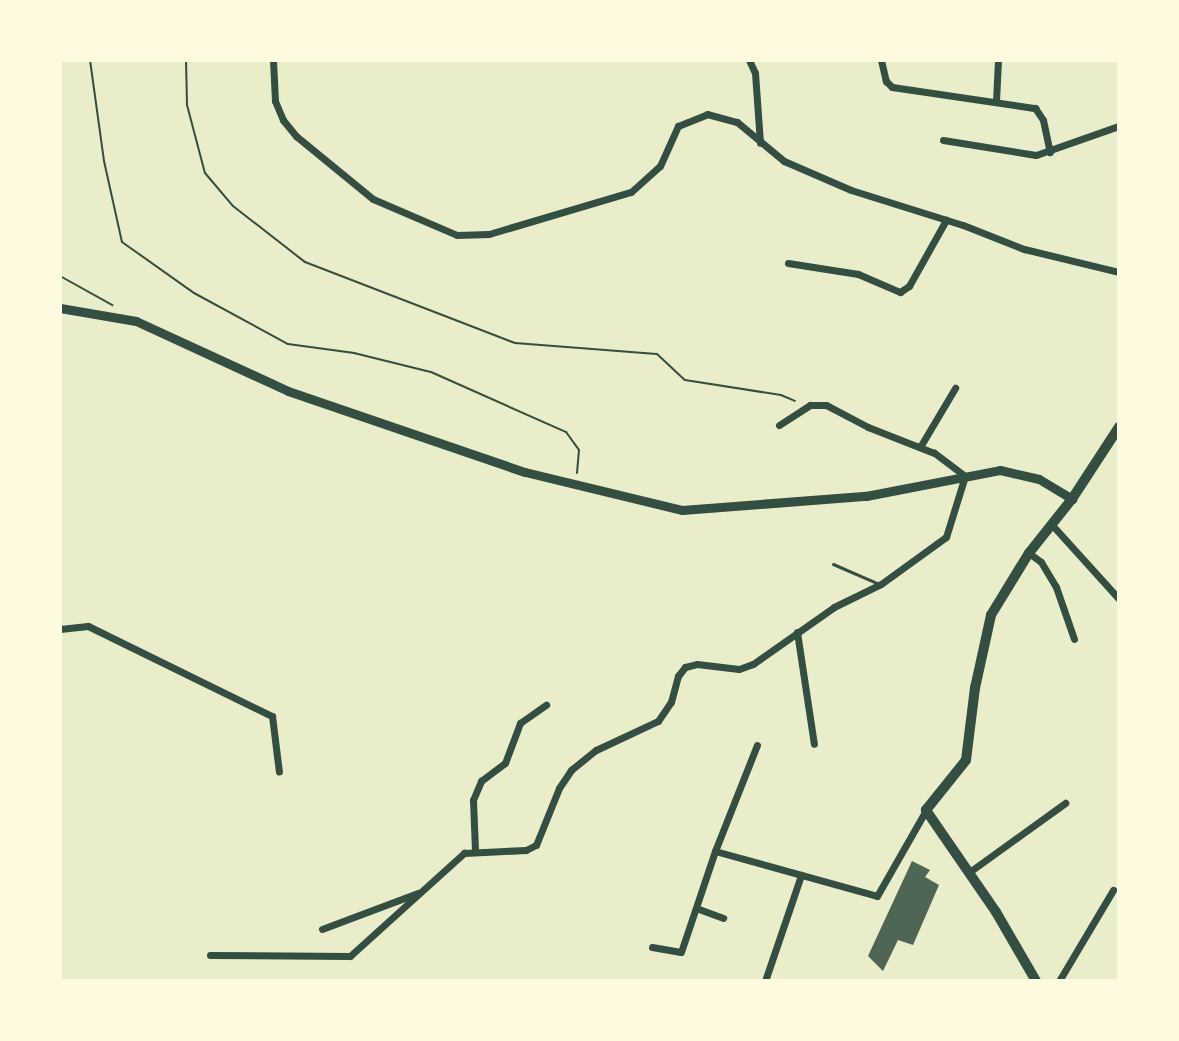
<!DOCTYPE html>
<html>
<head>
<meta charset="utf-8">
<style>
	body { margin:0 }
	#map { position:relative; width:1179px; height:1041px; overflow:hidden; background:#e9edc9; font-family:"Sofia Sans Condensed",sans-serif }
	div>[style] { position:absolute }
	.building>* { inset:0; background:#4f6655 }
	.path>* { height:2px; margin:-1px; padding:0 1px; transform-origin:1px; border-radius:1px; background:#344e41 }
	.service>* { height:3px; margin:-1.5px; padding:0 1.5px; transform-origin:1.5px; border-radius:1.5px; background:#344e41 }
	.minor>* { height:7px; margin:-3.5px; padding:0 3.5px; transform-origin:3.5px; border-radius:3.5px; background:#344e41 }
	.tertiary>* { height:9px; margin:-4.5px; padding:0 4.5px; transform-origin:4.5px; border-radius:4.5px; background:#344e41 }
	.secondary>* { height:10px; margin:-5px; padding:0 5px; transform-origin:5px; border-radius:5px; background:#344e41 }
	span { translate:-50% -50%; white-space:nowrap; text-align:center; line-height:1.15; -webkit-text-stroke:6px #fefae0; paint-order:stroke }
	.frame { position:absolute; inset:0; border:62px solid #fefae0; pointer-events:none }
</style>
</head>
<body>
<div id="map">
	<div class="building">
		<div style="clip-path:polygon(912px 861px,930px 870px,925px 877px,939px 885px,913px 945px,898px 940px,883px 971px,868px 956px)"></div>
	</div>
	<div class="path">
		<div style="left:90px;top:60px;width:102px;rotate:82.1deg"></div>
		<div style="left:104px;top:161px;width:83px;rotate:77.5deg"></div>
		<div style="left:122px;top:242px;width:88px;rotate:35.3deg"></div>
		<div style="left:194px;top:293px;width:107px;rotate:28.5deg"></div>
		<div style="left:288px;top:344px;width:67px;rotate:7.8deg"></div>
		<div style="left:354px;top:353px;width:79px;rotate:13.9deg"></div>
		<div style="left:431px;top:372px;width:148px;rotate:24deg"></div>
		<div style="left:566px;top:432px;width:22px;rotate:54deg"></div>
		<div style="left:579px;top:450px;width:23px;rotate:95deg"></div>
		<div style="left:186px;top:60px;width:45px;rotate:88.7deg"></div>
		<div style="left:187px;top:105px;width:70px;rotate:75.2deg"></div>
		<div style="left:205px;top:173px;width:43px;rotate:49.7deg"></div>
		<div style="left:233px;top:206px;width:91px;rotate:37.9deg"></div>
		<div style="left:305px;top:262px;width:225px;rotate:21.1deg"></div>
		<div style="left:515px;top:343px;width:142px;rotate:4.4deg"></div>
		<div style="left:657px;top:354px;width:38px;rotate:43deg"></div>
		<div style="left:685px;top:380px;width:97px;rotate:8.9deg"></div>
		<div style="left:781px;top:395px;width:15px;rotate:23deg"></div>
		<div style="left:60px;top:276px;width:60px;rotate:29.1deg"></div>
	</div>
	<div class="service">
		<div style="left:833px;top:564px;width:48px;rotate:23.4deg"></div>
	</div>
	<div class="minor">
		<div style="left:273px;top:60px;width:41px;rotate:87.2deg"></div>
		<div style="left:275px;top:101px;width:21px;rotate:67deg"></div>
		<div style="left:283px;top:120px;width:21px;rotate:51deg"></div>
		<div style="left:296px;top:136px;width:99px;rotate:39.3deg"></div>
		<div style="left:373px;top:199px;width:91px;rotate:23.2deg"></div>
		<div style="left:457px;top:235px;width:32px;rotate:-2deg"></div>
		<div style="left:489px;top:234px;width:148px;rotate:-16.5deg"></div>
		<div style="left:631px;top:192px;width:39px;rotate:-42deg"></div>
		<div style="left:660px;top:166px;width:44px;rotate:-65.8deg"></div>
		<div style="left:678px;top:126px;width:31px;rotate:-22deg"></div>
		<div style="left:707px;top:114px;width:31px;rotate:15deg"></div>
		<div style="left:737px;top:122px;width:61px;rotate:39.7deg"></div>
		<div style="left:784px;top:161px;width:73px;rotate:23.4deg"></div>
		<div style="left:851px;top:190px;width:117px;rotate:17.4deg"></div>
		<div style="left:963px;top:225px;width:66px;rotate:21.5deg"></div>
		<div style="left:1024px;top:249px;width:98px;rotate:13.6deg"></div>
		<div style="left:749px;top:60px;width:14px;rotate:65deg"></div>
		<div style="left:755px;top:73px;width:70px;rotate:85.9deg"></div>
		<div style="left:881px;top:60px;width:22px;rotate:77deg"></div>
		<div style="left:886px;top:81px;width:8px;rotate:45deg"></div>
		<div style="left:892px;top:87px;width:145px;rotate:8.4deg"></div>
		<div style="left:1035px;top:108px;width:14px;rotate:56deg"></div>
		<div style="left:1043px;top:120px;width:33px;rotate:78deg"></div>
		<div style="left:996px;top:101px;width:41px;rotate:-87.2deg"></div>
		<div style="left:943px;top:140px;width:94px;rotate:9.2deg"></div>
		<div style="left:1036px;top:155px;width:88px;rotate:-19.3deg"></div>
		<div style="left:788px;top:263px;width:71px;rotate:8.9deg"></div>
		<div style="left:858px;top:274px;width:46px;rotate:23.2deg"></div>
		<div style="left:900px;top:292px;width:11px;rotate:-34deg"></div>
		<div style="left:909px;top:286px;width:76px;rotate:-60.7deg"></div>
		<div style="left:920px;top:447px;width:69px;rotate:-59.3deg"></div>
		<div style="left:1053px;top:526px;width:98px;rotate:47.9deg"></div>
		<div style="left:1029px;top:553px;width:15px;rotate:37deg"></div>
		<div style="left:1041px;top:562px;width:29px;rotate:59deg"></div>
		<div style="left:1056px;top:587px;width:55px;rotate:70.9deg"></div>
		<div style="left:60px;top:629px;width:28px;rotate:-6deg"></div>
		<div style="left:88px;top:626px;width:205px;rotate:26.1deg"></div>
		<div style="left:272px;top:716px;width:56px;rotate:82.9deg"></div>
		<div style="left:797px;top:632px;width:113px;rotate:81.4deg"></div>
		<div style="left:475px;top:850px;width:50px;rotate:-92.3deg"></div>
		<div style="left:473px;top:800px;width:21px;rotate:-67deg"></div>
		<div style="left:481px;top:781px;width:30px;rotate:-37deg"></div>
		<div style="left:505px;top:763px;width:43px;rotate:-69.4deg"></div>
		<div style="left:520px;top:723px;width:32px;rotate:-35deg"></div>
		<div style="left:715px;top:851px;width:114px;rotate:-68.4deg"></div>
		<div style="left:968px;top:873px;width:120px;rotate:-35.8deg"></div>
		<div style="left:696px;top:908px;width:29px;rotate:20deg"></div>
		<div style="left:322px;top:929px;width:103px;rotate:-20.6deg"></div>
		<div style="left:652px;top:947px;width:29px;rotate:10deg"></div>
		<div style="left:681px;top:952px;width:107px;rotate:-71.4deg"></div>
		<div style="left:715px;top:851px;width:168px;rotate:15.5deg"></div>
		<div style="left:877px;top:896px;width:99px;rotate:-60.3deg"></div>
		<div style="left:210px;top:955px;width:140px;rotate:0.4deg"></div>
		<div style="left:350px;top:956px;width:154px;rotate:-42.1deg"></div>
		<div style="left:464px;top:853px;width:62px;rotate:-2.8deg"></div>
		<div style="left:526px;top:850px;width:11px;rotate:-27deg"></div>
		<div style="left:536px;top:845px;width:61px;rotate:-68deg"></div>
		<div style="left:559px;top:788px;width:22px;rotate:-56deg"></div>
		<div style="left:571px;top:770px;width:32px;rotate:-39deg"></div>
		<div style="left:596px;top:750px;width:68px;rotate:-25.1deg"></div>
		<div style="left:658px;top:721px;width:23px;rotate:-56deg"></div>
		<div style="left:671px;top:702px;width:27px;rotate:-75deg"></div>
		<div style="left:678px;top:676px;width:11px;rotate:-52deg"></div>
		<div style="left:685px;top:667px;width:12px;rotate:-14deg"></div>
		<div style="left:697px;top:664px;width:42px;rotate:6.8deg"></div>
		<div style="left:739px;top:669px;width:15px;rotate:-20deg"></div>
		<div style="left:753px;top:664px;width:99px;rotate:-35.1deg"></div>
		<div style="left:834px;top:607px;width:52px;rotate:-26.1deg"></div>
		<div style="left:881px;top:584px;width:80px;rotate:-35.9deg"></div>
		<div style="left:946px;top:537px;width:64px;rotate:-72.7deg"></div>
		<div style="left:965px;top:476px;width:39px;rotate:-143deg"></div>
		<div style="left:934px;top:453px;width:71px;rotate:-158.5deg"></div>
		<div style="left:868px;top:427px;width:47px;rotate:-152.4deg"></div>
		<div style="left:826px;top:405px;width:16px;rotate:180deg"></div>
		<div style="left:810px;top:405px;width:37px;rotate:147deg"></div>
		<div style="left:766px;top:978px;width:109px;rotate:-71.2deg"></div>
		<div style="left:1059px;top:981px;width:106px;rotate:-59.3deg"></div>
	</div>
	<div class="tertiary">
		<div style="left:60px;top:308px;width:77px;rotate:9.7deg"></div>
		<div style="left:136px;top:321px;width:167px;rotate:24.7deg"></div>
		<div style="left:288px;top:391px;width:250px;rotate:18.9deg"></div>
		<div style="left:525px;top:472px;width:162px;rotate:13.6deg"></div>
		<div style="left:682px;top:510px;width:185px;rotate:-4.4deg"></div>
		<div style="left:866px;top:496px;width:136px;rotate:-11deg"></div>
		<div style="left:1000px;top:470px;width:40px;rotate:13deg"></div>
		<div style="left:1039px;top:479px;width:39px;rotate:31deg"></div>
	</div>
	<div class="secondary">
		<div style="left:1036px;top:981px;width:80px;rotate:-120.1deg"></div>
		<div style="left:996px;top:912px;width:124px;rotate:-124.5deg"></div>
		<div style="left:926px;top:810px;width:64px;rotate:-51.3deg"></div>
		<div style="left:966px;top:760px;width:73px;rotate:-82.9deg"></div>
		<div style="left:975px;top:688px;width:75px;rotate:-77.6deg"></div>
		<div style="left:991px;top:615px;width:73px;rotate:-58.5deg"></div>
		<div style="left:1029px;top:553px;width:69px;rotate:-51.5deg"></div>
		<div style="left:1072px;top:499px;width:86px;rotate:-56.9deg"></div>
	</div>
	<div class="frame"></div>
</div>
</body>
</html>
